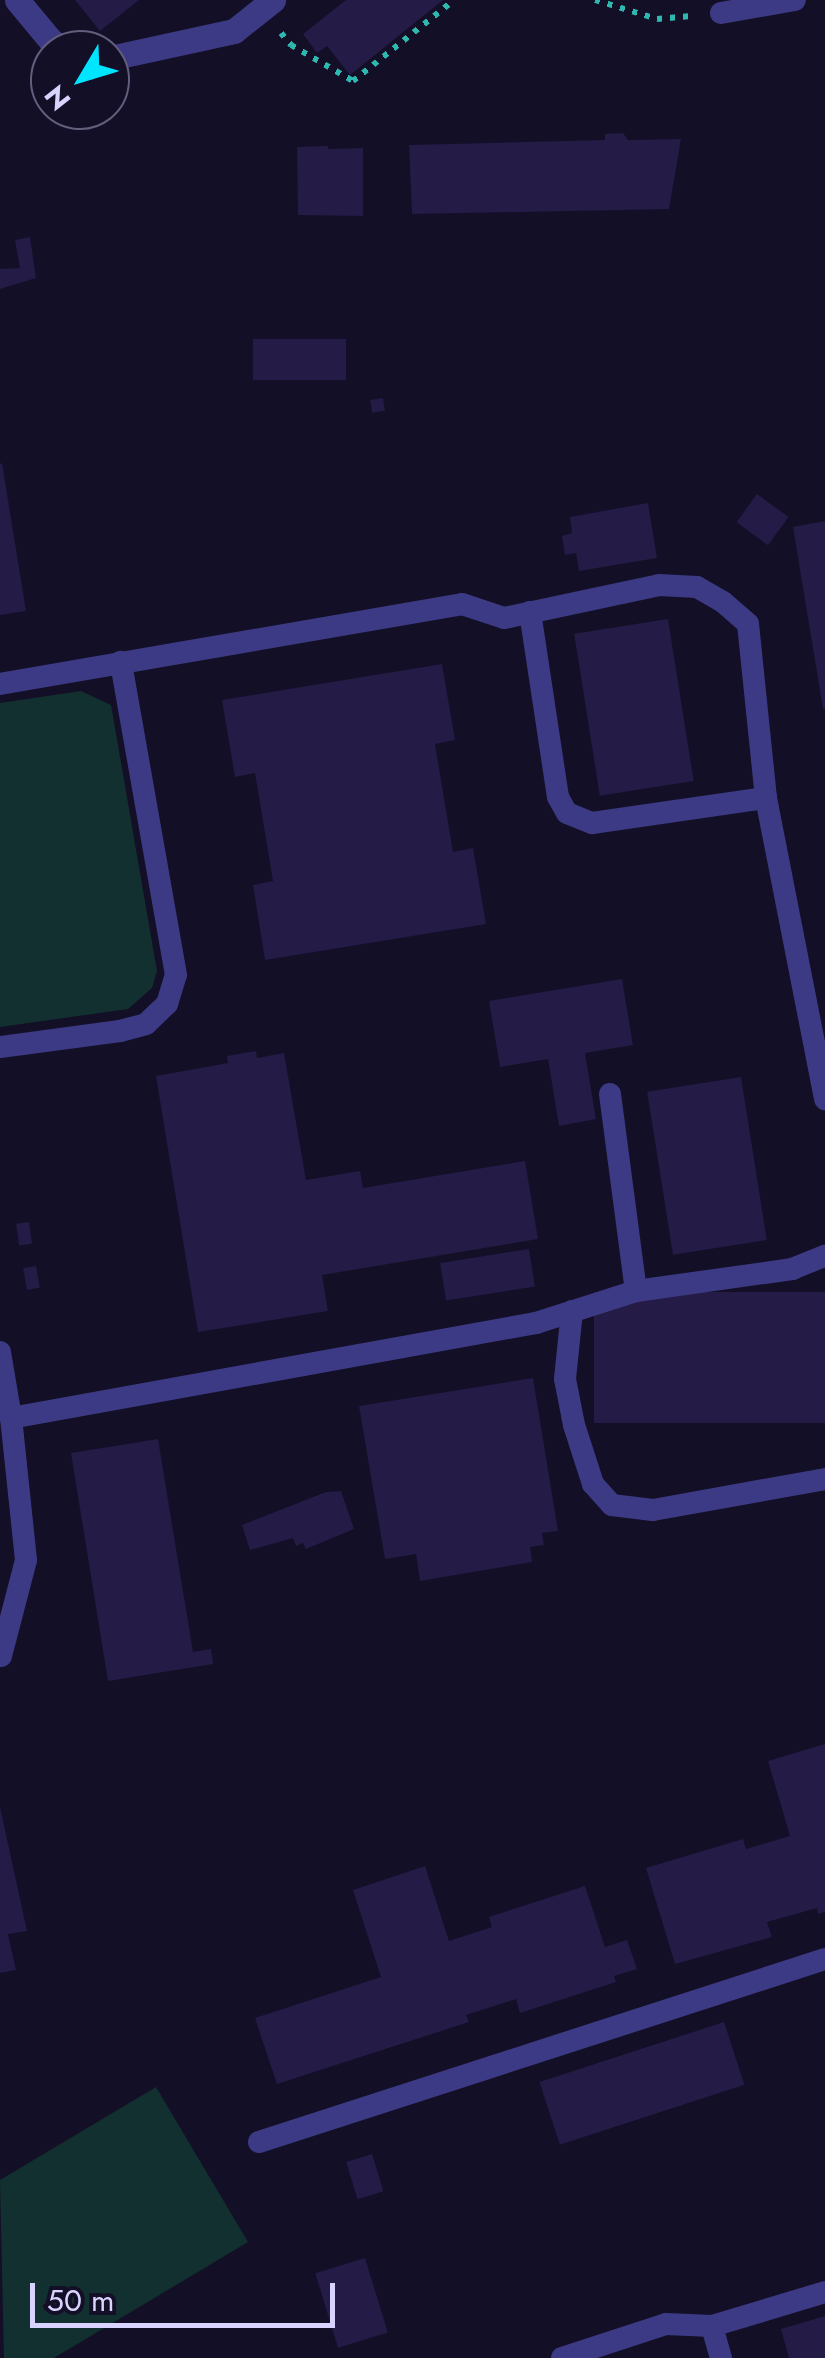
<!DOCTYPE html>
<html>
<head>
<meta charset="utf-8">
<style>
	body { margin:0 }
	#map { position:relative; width:825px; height:2358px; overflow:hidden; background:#130f26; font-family:Jost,sans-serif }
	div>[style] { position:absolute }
	.green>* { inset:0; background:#12302f }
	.building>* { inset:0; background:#241b47; transform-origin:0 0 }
	.path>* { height:6px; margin-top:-3px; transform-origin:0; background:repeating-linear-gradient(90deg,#2fb8b0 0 5px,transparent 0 13px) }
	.lane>* { height:22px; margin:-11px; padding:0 11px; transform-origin:11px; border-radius:11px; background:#3d3a85 }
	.street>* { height:25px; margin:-12.5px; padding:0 12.5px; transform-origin:12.5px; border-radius:12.5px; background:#3d3a85 }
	span { translate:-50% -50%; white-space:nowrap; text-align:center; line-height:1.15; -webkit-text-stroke:9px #130f26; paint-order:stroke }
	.north { position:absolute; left:30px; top:30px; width:100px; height:100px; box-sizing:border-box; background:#130f26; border:2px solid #625e7d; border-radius:50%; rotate:232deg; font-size:28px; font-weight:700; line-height:40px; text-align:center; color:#d9d4ff }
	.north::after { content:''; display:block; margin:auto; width:35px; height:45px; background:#00e5ff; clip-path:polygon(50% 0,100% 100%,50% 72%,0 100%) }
	.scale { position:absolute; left:30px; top:2283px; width:305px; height:45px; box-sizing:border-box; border:5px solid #d9d4ff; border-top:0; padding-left:12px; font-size:30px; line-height:35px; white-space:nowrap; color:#d9d4ff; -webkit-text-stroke:8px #130f26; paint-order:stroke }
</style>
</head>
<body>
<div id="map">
	<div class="green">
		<div style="clip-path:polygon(81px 691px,111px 705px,157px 971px,152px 988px,128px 1009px,0 1027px,0 703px)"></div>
		<div style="clip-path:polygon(156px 2087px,248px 2242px,54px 2358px,4px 2358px,0 2180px)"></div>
	</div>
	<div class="building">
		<div style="clip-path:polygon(75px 0,139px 0,100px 31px)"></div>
		<div style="clip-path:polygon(346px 0,443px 0,350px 75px,327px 46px,317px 53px,303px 34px)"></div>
		<div style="clip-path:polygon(623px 133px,628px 140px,681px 139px,669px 209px,412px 214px,409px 145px,605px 140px,605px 134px)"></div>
		<div style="clip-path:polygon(328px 146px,328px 149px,363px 148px,363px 216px,298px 215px,297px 147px)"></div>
		<div style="clip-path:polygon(30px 237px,36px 278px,0 289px,0 269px,20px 268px,15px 240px)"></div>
		<div style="left:346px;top:339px;width:41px;height:93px;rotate:90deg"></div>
		<div style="left:383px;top:398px;width:13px;height:13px;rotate:81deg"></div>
		<div style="clip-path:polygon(2px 463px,26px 611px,0 615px,0 464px)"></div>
		<div style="left:757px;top:494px;width:39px;height:35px;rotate:36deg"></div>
		<div style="clip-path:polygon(648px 503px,657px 558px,579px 571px,576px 553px,565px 555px,562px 536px,572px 533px,570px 517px)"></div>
		<div style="clip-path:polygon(825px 521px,825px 709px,823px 709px,793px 527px)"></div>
		<div style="left:668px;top:619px;width:164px;height:95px;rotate:81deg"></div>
		<div style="clip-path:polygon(442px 664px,455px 740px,435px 744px,453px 852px,473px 848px,486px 924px,265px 960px,253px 885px,273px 881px,255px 773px,235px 777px,222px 700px)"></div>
		<div style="clip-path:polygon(622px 979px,633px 1045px,585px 1053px,596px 1119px,559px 1126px,548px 1059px,500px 1067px,489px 1001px)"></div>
		<div style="clip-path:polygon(256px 1051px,257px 1058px,284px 1053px,306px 1180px,360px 1171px,363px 1188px,525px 1161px,538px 1239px,322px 1275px,328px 1311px,198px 1332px,156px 1076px,228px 1063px,227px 1056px)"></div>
		<div style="left:741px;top:1077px;width:165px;height:95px;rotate:81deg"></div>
		<div style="left:29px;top:1222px;width:22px;height:13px;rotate:82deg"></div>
		<div style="left:529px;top:1249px;width:38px;height:90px;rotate:81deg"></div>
		<div style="left:36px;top:1266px;width:22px;height:13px;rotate:80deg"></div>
		<div style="left:825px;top:1292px;width:131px;height:231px;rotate:90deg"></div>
		<div style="clip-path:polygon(533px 1378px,558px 1531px,542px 1533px,544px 1545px,530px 1547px,532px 1562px,420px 1581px,416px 1554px,385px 1559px,359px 1406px)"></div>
		<div style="clip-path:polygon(158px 1439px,193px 1652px,211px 1649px,213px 1664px,108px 1681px,71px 1453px)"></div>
		<div style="clip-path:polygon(341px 1491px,354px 1529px,306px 1549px,303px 1543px,296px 1546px,293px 1538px,250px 1550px,242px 1525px,326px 1492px)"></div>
		<div style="clip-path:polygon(825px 1744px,825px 1912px,818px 1914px,817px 1908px,767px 1922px,772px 1937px,675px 1964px,646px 1868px,743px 1839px,746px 1849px,790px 1836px,768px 1761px)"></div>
		<div style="clip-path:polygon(0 1807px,27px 1931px,8px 1934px,16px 1970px,0 1973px)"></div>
		<div style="clip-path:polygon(425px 1866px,449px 1941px,492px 1927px,489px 1917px,585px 1886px,605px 1947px,627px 1940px,637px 1969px,614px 1976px,616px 1982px,520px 2013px,516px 1999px,466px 2015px,469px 2022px,277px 2084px,255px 2018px,381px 1977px,353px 1890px)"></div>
		<div style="left:724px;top:2022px;width:66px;height:194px;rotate:72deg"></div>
		<div style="left:372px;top:2154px;width:39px;height:27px;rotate:73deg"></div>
		<div style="left:365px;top:2258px;width:78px;height:52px;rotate:73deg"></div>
		<div style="clip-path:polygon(825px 2316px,825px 2358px,789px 2358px,781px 2329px)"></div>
	</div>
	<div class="path">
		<div style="left:595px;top:0;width:65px;rotate:17deg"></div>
		<div style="left:657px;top:19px;width:34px;rotate:-5deg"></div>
		<div style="left:281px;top:33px;width:16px;rotate:50deg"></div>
		<div style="left:291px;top:45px;width:72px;rotate:30.1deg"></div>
		<div style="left:353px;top:81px;width:129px;rotate:-38.7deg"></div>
	</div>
	<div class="lane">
		<div style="left:721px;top:13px;width:75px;rotate:-10deg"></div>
		<div style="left:530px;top:612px;width:187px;rotate:81.4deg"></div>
		<div style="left:558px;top:797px;width:18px;rotate:61deg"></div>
		<div style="left:567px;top:813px;width:27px;rotate:22deg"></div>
		<div style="left:592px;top:823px;width:176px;rotate:-8.2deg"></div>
		<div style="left:0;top:684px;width:469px;rotate:-9.8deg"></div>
		<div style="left:462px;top:604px;width:44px;rotate:18.4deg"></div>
		<div style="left:504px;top:618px;width:158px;rotate:-12deg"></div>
		<div style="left:659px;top:585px;width:38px;rotate:3deg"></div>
		<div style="left:697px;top:587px;width:30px;rotate:30deg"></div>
		<div style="left:723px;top:602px;width:33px;rotate:41deg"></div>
		<div style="left:748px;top:624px;width:175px;rotate:84.1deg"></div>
		<div style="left:766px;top:798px;width:307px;rotate:78.9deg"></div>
		<div style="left:0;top:1047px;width:121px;rotate:-7.6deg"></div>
		<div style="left:120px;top:1031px;width:27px;rotate:-15deg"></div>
		<div style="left:146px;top:1024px;width:29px;rotate:-44deg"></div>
		<div style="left:167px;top:1004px;width:30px;rotate:-73deg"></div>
		<div style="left:176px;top:975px;width:318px;rotate:-100deg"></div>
		<div style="left:610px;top:1094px;width:199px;rotate:82.5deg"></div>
		<div style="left:572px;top:1311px;width:68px;rotate:95.9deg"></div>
		<div style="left:565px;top:1379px;width:47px;rotate:78.9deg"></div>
		<div style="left:574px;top:1425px;width:62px;rotate:72.1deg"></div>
		<div style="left:593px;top:1484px;width:28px;rotate:48deg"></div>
		<div style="left:612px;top:1505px;width:41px;rotate:7deg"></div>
		<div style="left:653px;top:1510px;width:175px;rotate:-10.2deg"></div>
		<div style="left:0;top:1352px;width:67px;rotate:80.5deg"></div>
		<div style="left:11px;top:1418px;width:534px;rotate:-10.26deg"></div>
		<div style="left:536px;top:1323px;width:105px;rotate:-17.7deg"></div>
		<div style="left:636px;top:1291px;width:158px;rotate:-8deg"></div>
		<div style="left:792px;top:1269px;width:35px;rotate:-22deg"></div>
		<div style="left:1px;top:1656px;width:99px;rotate:-75.4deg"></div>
		<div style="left:26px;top:1560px;width:143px;rotate:-96deg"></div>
		<div style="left:259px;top:2142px;width:595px;rotate:-17.92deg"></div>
		<div style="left:562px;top:2358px;width:109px;rotate:-18.1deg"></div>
		<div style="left:666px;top:2324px;width:46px;rotate:2.5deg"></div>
		<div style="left:721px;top:2358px;width:33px;rotate:-106deg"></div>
		<div style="left:712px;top:2326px;width:118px;rotate:-16.7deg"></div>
	</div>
	<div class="street">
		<div style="left:17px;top:0;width:53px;rotate:50.3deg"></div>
		<div style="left:51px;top:41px;width:17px;rotate:31deg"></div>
		<div style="left:110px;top:58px;width:127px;rotate:-12.3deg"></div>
		<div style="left:234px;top:31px;width:50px;rotate:-38.5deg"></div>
	</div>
	<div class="north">N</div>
	<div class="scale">50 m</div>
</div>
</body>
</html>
